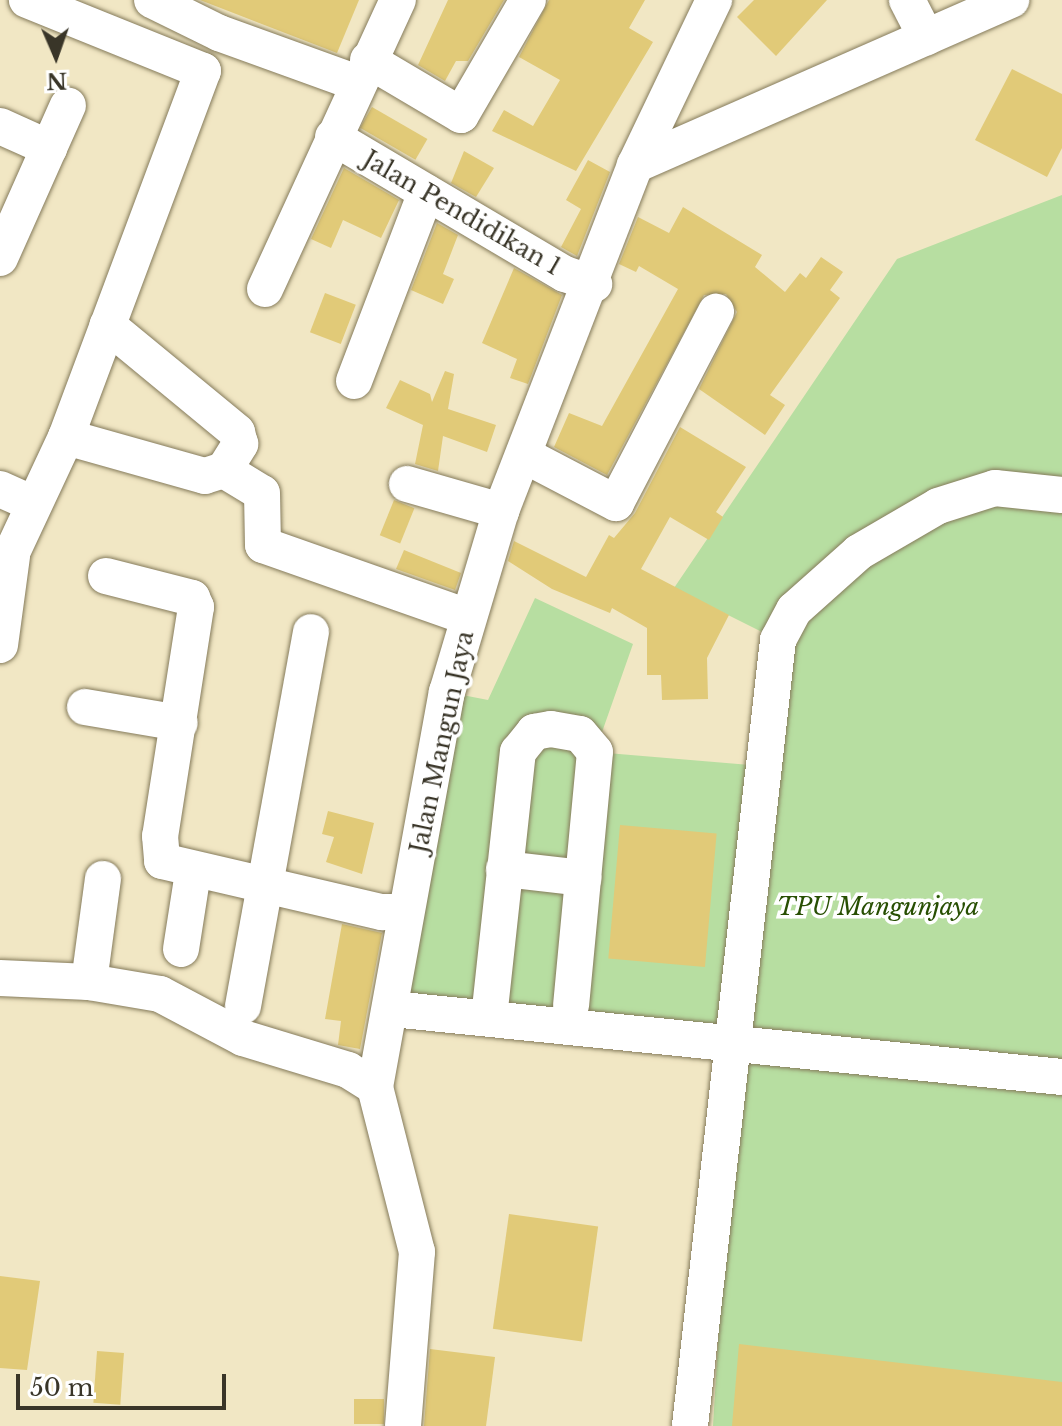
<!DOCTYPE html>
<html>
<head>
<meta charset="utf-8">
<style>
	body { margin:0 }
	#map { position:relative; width:1062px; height:1426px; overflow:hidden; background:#f1e7c4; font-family:"Libre Baskerville",serif }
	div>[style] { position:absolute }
	.green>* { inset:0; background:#b7dea1 }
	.building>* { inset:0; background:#e1ca78; transform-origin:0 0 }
	.roads { filter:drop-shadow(0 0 2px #857b5b) drop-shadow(0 0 2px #857b5b) }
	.minor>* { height:36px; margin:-18px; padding:0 18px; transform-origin:18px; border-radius:18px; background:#fff }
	span { translate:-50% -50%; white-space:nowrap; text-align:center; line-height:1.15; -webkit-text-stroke:7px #fff; paint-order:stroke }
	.street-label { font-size:24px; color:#393528 }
	.park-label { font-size:24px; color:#284f03; font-style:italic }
	.north { position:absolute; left:16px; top:16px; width:80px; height:80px; -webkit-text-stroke:6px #fff; paint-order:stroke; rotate:178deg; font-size:22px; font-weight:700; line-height:32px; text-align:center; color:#393528 }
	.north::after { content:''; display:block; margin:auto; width:28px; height:36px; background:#393528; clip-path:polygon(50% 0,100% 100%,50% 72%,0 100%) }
	.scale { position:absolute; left:16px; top:1374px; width:210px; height:36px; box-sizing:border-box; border:4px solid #393528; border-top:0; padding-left:10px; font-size:24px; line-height:28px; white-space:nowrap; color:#393528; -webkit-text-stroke:6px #fff; paint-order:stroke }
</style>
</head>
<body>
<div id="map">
	<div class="green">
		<div style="clip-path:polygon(1062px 195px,1062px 1426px,713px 1426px,736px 1042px,392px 1009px,447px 692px,488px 700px,535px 598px,633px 644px,595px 752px,762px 766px,778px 640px,674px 588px,897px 259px)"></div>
	</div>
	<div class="building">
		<div style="clip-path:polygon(200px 0,359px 0,337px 53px)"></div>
		<div style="clip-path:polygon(448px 0,504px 0,468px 61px,456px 61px,445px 81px,418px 65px)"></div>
		<div style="clip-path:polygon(549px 0,645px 0,629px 28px,653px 42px,576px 171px,492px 131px,504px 110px,533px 126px,560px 80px,519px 57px)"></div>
		<div style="clip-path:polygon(754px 0,827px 0,776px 56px,737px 17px)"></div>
		<div style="clip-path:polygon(1012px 69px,1062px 94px,1062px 148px,1047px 177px,975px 140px)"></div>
		<div style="left:372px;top:107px;width:64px;height:24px;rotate:30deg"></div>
		<div style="clip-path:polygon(464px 151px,494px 168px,476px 197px,451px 183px)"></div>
		<div style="clip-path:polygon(588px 160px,610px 172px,577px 256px,561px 247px,581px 209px,566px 200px)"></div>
		<div style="clip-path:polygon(344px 168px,399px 200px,381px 238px,343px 220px,331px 248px,311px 239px)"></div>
		<div style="clip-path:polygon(683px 207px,762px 255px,755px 267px,785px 292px,800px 273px,806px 278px,821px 257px,843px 272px,830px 290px,840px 298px,770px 395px,785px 405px,765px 435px,699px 389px,737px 312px,726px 294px,704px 295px,607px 475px,554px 447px,569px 413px,602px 426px,678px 289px,639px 266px,636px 272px,619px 264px,638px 217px,669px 233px)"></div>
		<div style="clip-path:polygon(437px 223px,458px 235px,443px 274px,454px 279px,443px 304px,411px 290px)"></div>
		<div style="clip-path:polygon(514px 268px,562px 295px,528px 384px,510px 378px,517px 359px,482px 343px)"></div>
		<div style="left:325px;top:293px;width:33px;height:42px;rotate:21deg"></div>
		<div style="clip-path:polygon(445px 371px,454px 374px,448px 409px,496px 425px,487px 452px,443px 436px,438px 471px,415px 464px,423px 425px,386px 408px,400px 380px,430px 394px,432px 402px)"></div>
		<div style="clip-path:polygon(680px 427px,746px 467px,716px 512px,723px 517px,709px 540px,670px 517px,641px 569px,729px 615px,707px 658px,708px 699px,662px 700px,661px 675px,647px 675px,647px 628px,612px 608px,610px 613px,552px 589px,508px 561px,514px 541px,586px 577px,609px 535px,614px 538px,635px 513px)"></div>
		<div style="left:394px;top:500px;width:22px;height:38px;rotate:22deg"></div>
		<div style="clip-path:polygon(404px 550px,461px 573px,455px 590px,396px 569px)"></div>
		<div style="clip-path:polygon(328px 811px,374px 823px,362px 874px,326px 862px,334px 837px,322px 834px)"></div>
		<div style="left:620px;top:825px;width:97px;height:134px;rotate:5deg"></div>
		<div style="clip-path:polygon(342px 924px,382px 933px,360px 1049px,338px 1045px,341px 1021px,325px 1019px)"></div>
		<div style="left:509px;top:1214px;width:90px;height:116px;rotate:8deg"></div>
		<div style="clip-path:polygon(0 1276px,40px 1281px,27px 1370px,0 1368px)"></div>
		<div style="clip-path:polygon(739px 1344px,1062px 1382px,1062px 1426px,732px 1426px)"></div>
		<div style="clip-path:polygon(430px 1349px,495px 1357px,486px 1426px,424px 1426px)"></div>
		<div style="left:97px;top:1351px;width:27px;height:52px;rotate:4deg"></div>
		<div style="left:354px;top:1399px;width:30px;height:25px"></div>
	</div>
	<div class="roads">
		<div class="minor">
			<div style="left:152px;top:0;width:75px;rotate:26.2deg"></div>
			<div style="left:219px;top:33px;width:147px;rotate:19.9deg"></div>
			<div style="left:907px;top:0;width:42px;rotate:62.8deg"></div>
			<div style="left:368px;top:60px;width:108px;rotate:30.6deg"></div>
			<div style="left:461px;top:115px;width:133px;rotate:-59.8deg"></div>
			<div style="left:0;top:126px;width:54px;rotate:24.2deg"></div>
			<div style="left:333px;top:137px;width:269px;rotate:30.6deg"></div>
			<div style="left:565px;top:274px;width:31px;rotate:19deg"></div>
			<div style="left:635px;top:165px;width:411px;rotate:-23.7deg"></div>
			<div style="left:0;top:258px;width:167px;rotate:-66deg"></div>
			<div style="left:265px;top:289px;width:318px;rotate:-65.3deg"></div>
			<div style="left:354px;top:381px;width:202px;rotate:-69.1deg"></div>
			<div style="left:66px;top:437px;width:144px;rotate:15.7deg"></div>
			<div style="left:205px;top:476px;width:20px;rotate:-18deg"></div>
			<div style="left:224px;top:470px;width:31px;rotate:-58deg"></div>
			<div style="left:240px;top:444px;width:12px;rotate:-104deg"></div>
			<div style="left:237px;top:432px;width:168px;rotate:-140.5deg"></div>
			<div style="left:524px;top:455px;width:104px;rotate:27.6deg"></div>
			<div style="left:616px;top:503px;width:216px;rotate:-62.4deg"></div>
			<div style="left:224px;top:470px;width:44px;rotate:31.2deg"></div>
			<div style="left:262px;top:493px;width:52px;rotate:88.9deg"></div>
			<div style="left:263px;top:545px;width:217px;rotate:19.4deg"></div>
			<div style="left:407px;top:484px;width:98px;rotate:16deg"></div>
			<div style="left:0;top:489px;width:34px;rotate:24deg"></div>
			<div style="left:106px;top:576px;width:89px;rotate:14.3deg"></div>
			<div style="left:192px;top:598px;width:10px;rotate:66deg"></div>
			<div style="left:196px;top:607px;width:232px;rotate:98.9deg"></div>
			<div style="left:160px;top:836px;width:25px;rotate:85deg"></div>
			<div style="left:162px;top:861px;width:226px;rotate:13.1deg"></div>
			<div style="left:382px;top:912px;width:24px"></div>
			<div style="left:0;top:578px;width:156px;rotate:-64.9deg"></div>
			<div style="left:66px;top:437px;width:391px;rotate:-69.5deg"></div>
			<div style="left:203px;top:71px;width:190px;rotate:-158deg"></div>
			<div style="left:0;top:645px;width:90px;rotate:-82.3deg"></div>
			<div style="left:85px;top:707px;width:96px;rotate:9.6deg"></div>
			<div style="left:504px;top:869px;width:80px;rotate:6.5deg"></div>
			<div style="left:181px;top:949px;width:78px;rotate:-81.1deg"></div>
			<div style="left:0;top:978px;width:89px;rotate:2.6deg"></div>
			<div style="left:89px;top:982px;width:72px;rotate:9.6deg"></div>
			<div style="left:160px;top:994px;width:94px;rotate:27.9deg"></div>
			<div style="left:243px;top:1038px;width:110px;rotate:16.9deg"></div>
			<div style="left:348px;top:1070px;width:32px;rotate:32deg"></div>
			<div style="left:89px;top:982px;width:104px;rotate:-82.3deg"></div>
			<div style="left:243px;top:1006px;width:380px;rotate:-79.7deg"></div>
			<div style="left:392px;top:1009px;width:673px;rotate:5.8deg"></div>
			<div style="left:489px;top:1018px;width:268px;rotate:-83.8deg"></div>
			<div style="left:518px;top:752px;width:26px;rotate:-51deg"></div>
			<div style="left:534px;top:732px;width:17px;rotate:-10deg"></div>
			<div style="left:551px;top:729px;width:29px;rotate:10deg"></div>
			<div style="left:580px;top:734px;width:23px;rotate:50deg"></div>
			<div style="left:595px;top:752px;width:254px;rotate:95.4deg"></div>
			<div style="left:403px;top:1426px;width:175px;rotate:-85.4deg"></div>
			<div style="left:417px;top:1252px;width:170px;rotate:-104.3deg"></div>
			<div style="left:375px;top:1087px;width:402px;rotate:-79.7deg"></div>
			<div style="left:447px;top:692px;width:189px;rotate:-73.4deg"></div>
			<div style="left:501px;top:511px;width:371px;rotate:-68.8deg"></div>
			<div style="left:635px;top:165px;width:183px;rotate:-64.4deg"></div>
			<div style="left:690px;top:1426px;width:791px;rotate:-83.61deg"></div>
			<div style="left:778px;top:640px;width:34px;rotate:-62deg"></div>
			<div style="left:794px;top:610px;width:87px;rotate:-41.7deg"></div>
			<div style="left:859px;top:552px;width:91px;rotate:-30.2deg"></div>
			<div style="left:938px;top:506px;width:60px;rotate:-17.5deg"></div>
			<div style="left:995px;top:488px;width:67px;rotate:6deg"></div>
		</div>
	</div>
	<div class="street-label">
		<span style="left:462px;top:213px;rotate:30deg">Jalan Pendidikan 1</span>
		<span style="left:442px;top:742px;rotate:-78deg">Jalan Mangun Jaya</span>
	</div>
	<div class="park-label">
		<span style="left:878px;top:907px">TPU Mangunjaya</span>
	</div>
	<div class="north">N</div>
	<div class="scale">50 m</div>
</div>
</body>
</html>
